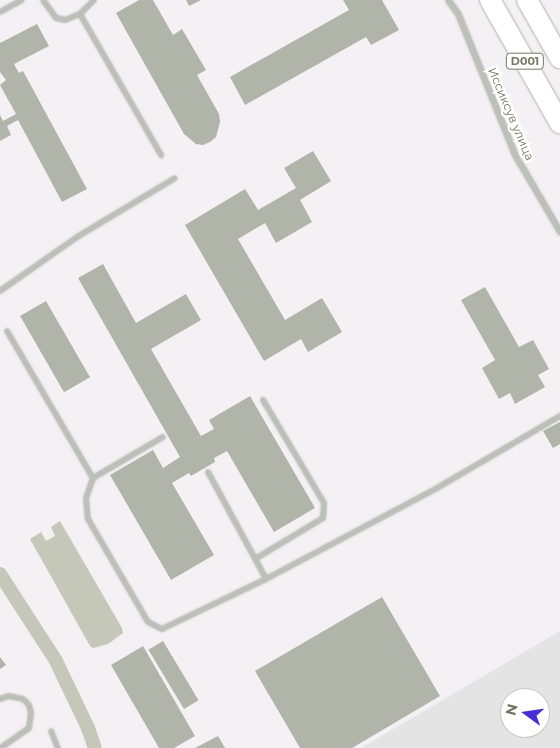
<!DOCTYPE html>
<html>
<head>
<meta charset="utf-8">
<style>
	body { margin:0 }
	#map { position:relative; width:560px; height:748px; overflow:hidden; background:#f4f0f4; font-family:Montserrat,sans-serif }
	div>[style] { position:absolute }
	.built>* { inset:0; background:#e5e4e4 }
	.water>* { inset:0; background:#c5c7b9 }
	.canal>* { height:14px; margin:-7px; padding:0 7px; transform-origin:7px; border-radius:7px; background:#c5c7b9 }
	.building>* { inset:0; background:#b1b4a9; transform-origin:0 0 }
	.roads { filter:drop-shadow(0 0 1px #b1b4ac) drop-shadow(0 0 1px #b1b4ac) }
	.service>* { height:4px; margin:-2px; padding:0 2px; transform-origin:2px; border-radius:2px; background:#bdc0b8 }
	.minor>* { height:5px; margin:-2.5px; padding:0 2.5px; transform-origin:2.5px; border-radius:2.5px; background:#bdc0b8 }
	.trunk>* { height:20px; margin:-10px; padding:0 10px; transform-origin:10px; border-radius:10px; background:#fff }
	span { translate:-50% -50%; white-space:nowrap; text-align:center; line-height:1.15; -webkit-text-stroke:5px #fff; paint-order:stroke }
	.shield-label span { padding:1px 4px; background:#fff; border:1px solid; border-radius:4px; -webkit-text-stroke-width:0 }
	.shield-label { font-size:11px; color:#717a61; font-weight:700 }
	.street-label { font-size:12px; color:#717a61 }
	.north { position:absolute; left:500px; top:688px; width:50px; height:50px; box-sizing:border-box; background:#fff; border:1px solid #c6cac0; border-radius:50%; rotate:284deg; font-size:14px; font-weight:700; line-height:20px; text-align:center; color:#717a61 }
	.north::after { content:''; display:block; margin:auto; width:18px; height:22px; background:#472fd5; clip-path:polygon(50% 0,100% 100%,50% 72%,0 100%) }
</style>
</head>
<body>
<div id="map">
	<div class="built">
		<div style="clip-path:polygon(evenodd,560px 631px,560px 748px,361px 748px,560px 631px,510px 698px,540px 698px,540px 728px,510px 728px,510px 698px)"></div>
	</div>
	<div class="water">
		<div style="clip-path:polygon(60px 521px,122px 628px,123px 633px,108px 644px,93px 648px,90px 646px,30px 539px,41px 532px,46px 541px,55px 536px,51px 527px)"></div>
	</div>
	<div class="canal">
		<div style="left:0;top:574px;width:103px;rotate:57.2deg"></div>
		<div style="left:56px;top:661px;width:74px;rotate:64.5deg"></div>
		<div style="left:88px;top:728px;width:21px;rotate:71deg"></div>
	</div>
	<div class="building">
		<div style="clip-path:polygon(139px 0,153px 0,173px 35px,182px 29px,206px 70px,197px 75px,219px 114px,220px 122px,216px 137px,210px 142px,203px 145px,196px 144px,184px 134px,116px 13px)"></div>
		<div style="clip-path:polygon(186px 0,201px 0,189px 6px)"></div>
		<div style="clip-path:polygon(343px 0,382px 0,399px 30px,371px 45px,366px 37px,245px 105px,230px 77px,349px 10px)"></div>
		<div style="clip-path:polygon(37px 24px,49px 46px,14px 64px,19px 73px,23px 71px,87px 189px,62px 202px,18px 120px,7px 126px,11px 135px,0 141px,0 115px,3px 121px,16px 114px,0 85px,6px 80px,0 72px,0 43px)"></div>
		<div style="clip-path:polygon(313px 151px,331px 181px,300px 200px,312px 222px,276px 243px,265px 223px,238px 239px,285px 320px,322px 298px,342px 332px,308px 352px,301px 339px,264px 361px,185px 225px,245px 189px,258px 210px,296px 188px,284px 168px)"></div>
		<div style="clip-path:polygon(103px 264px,136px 323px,186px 294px,201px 320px,151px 349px,201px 436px,214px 429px,209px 420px,250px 396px,315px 508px,274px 532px,227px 451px,214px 458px,215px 462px,191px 476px,189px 473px,172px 483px,214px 555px,171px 580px,110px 475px,153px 450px,163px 468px,180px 457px,78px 278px)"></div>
		<div style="clip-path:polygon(485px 287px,519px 347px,533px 340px,549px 369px,538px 375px,545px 387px,515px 404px,510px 393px,499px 399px,482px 368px,495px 360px,461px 300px)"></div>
		<div style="left:46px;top:301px;width:88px;height:30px;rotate:60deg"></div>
		<div style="clip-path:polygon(560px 422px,560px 444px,553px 448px,543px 431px)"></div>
		<div style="clip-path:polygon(382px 597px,440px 696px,352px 748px,300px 748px,255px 671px)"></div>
		<div style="left:163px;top:641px;width:69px;height:17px;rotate:59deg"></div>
		<div style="clip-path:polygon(143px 646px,195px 736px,174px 748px,159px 748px,111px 665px)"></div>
		<div style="clip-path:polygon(0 657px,6px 665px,0 669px)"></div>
		<div style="clip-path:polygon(218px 736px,225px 748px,195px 748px)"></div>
	</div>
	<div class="roads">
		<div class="service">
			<div style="left:43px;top:0;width:22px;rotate:54deg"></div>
			<div style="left:56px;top:18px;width:9px;rotate:13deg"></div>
			<div style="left:65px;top:20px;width:16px;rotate:-22deg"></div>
			<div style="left:80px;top:14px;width:20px;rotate:-45deg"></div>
			<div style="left:0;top:12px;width:25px;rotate:-29deg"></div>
			<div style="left:80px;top:14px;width:163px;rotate:60.1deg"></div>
			<div style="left:0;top:291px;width:94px;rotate:-35deg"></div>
			<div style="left:77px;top:237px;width:114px;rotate:-31deg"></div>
			<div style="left:7px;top:331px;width:170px;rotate:59.7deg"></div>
			<div style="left:93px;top:478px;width:21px;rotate:109deg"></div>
			<div style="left:86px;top:498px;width:21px;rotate:85deg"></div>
			<div style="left:88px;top:519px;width:119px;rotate:59.8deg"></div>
			<div style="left:148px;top:622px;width:16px;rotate:27deg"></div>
			<div style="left:162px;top:629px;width:115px;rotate:-25.7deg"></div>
			<div style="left:266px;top:579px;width:194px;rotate:-28deg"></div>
			<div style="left:437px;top:488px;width:143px;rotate:-30.3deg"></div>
			<div style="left:208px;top:472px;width:122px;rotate:61.5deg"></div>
			<div style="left:93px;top:478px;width:81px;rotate:-30.4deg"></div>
			<div style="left:255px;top:559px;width:79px;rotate:-31.1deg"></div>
			<div style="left:323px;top:518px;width:15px;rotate:-86deg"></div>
			<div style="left:324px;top:503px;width:120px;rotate:-120.6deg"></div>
			<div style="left:0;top:699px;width:9px;rotate:-18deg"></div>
			<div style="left:9px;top:696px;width:14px;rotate:12deg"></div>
			<div style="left:23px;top:699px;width:8px;rotate:45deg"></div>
			<div style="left:29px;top:705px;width:8px;rotate:76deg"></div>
			<div style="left:31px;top:713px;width:15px;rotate:98deg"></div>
			<div style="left:29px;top:728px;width:35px;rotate:145deg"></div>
			<div style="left:51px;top:731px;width:18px;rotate:68deg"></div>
		</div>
		<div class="minor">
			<div style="left:448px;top:0;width:17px;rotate:54deg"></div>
			<div style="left:458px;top:14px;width:152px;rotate:68deg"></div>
			<div style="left:515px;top:155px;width:89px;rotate:59.7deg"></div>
		</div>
		<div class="trunk">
			<div style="left:490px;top:0;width:142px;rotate:60.4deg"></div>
			<div style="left:527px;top:0;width:67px;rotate:60.4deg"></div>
		</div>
	</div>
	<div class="shield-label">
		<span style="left:525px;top:61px">D001</span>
	</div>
	<div class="street-label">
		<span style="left:511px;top:114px;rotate:67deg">Иссиксув улица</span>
	</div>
	<div class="north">N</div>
</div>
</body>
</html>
